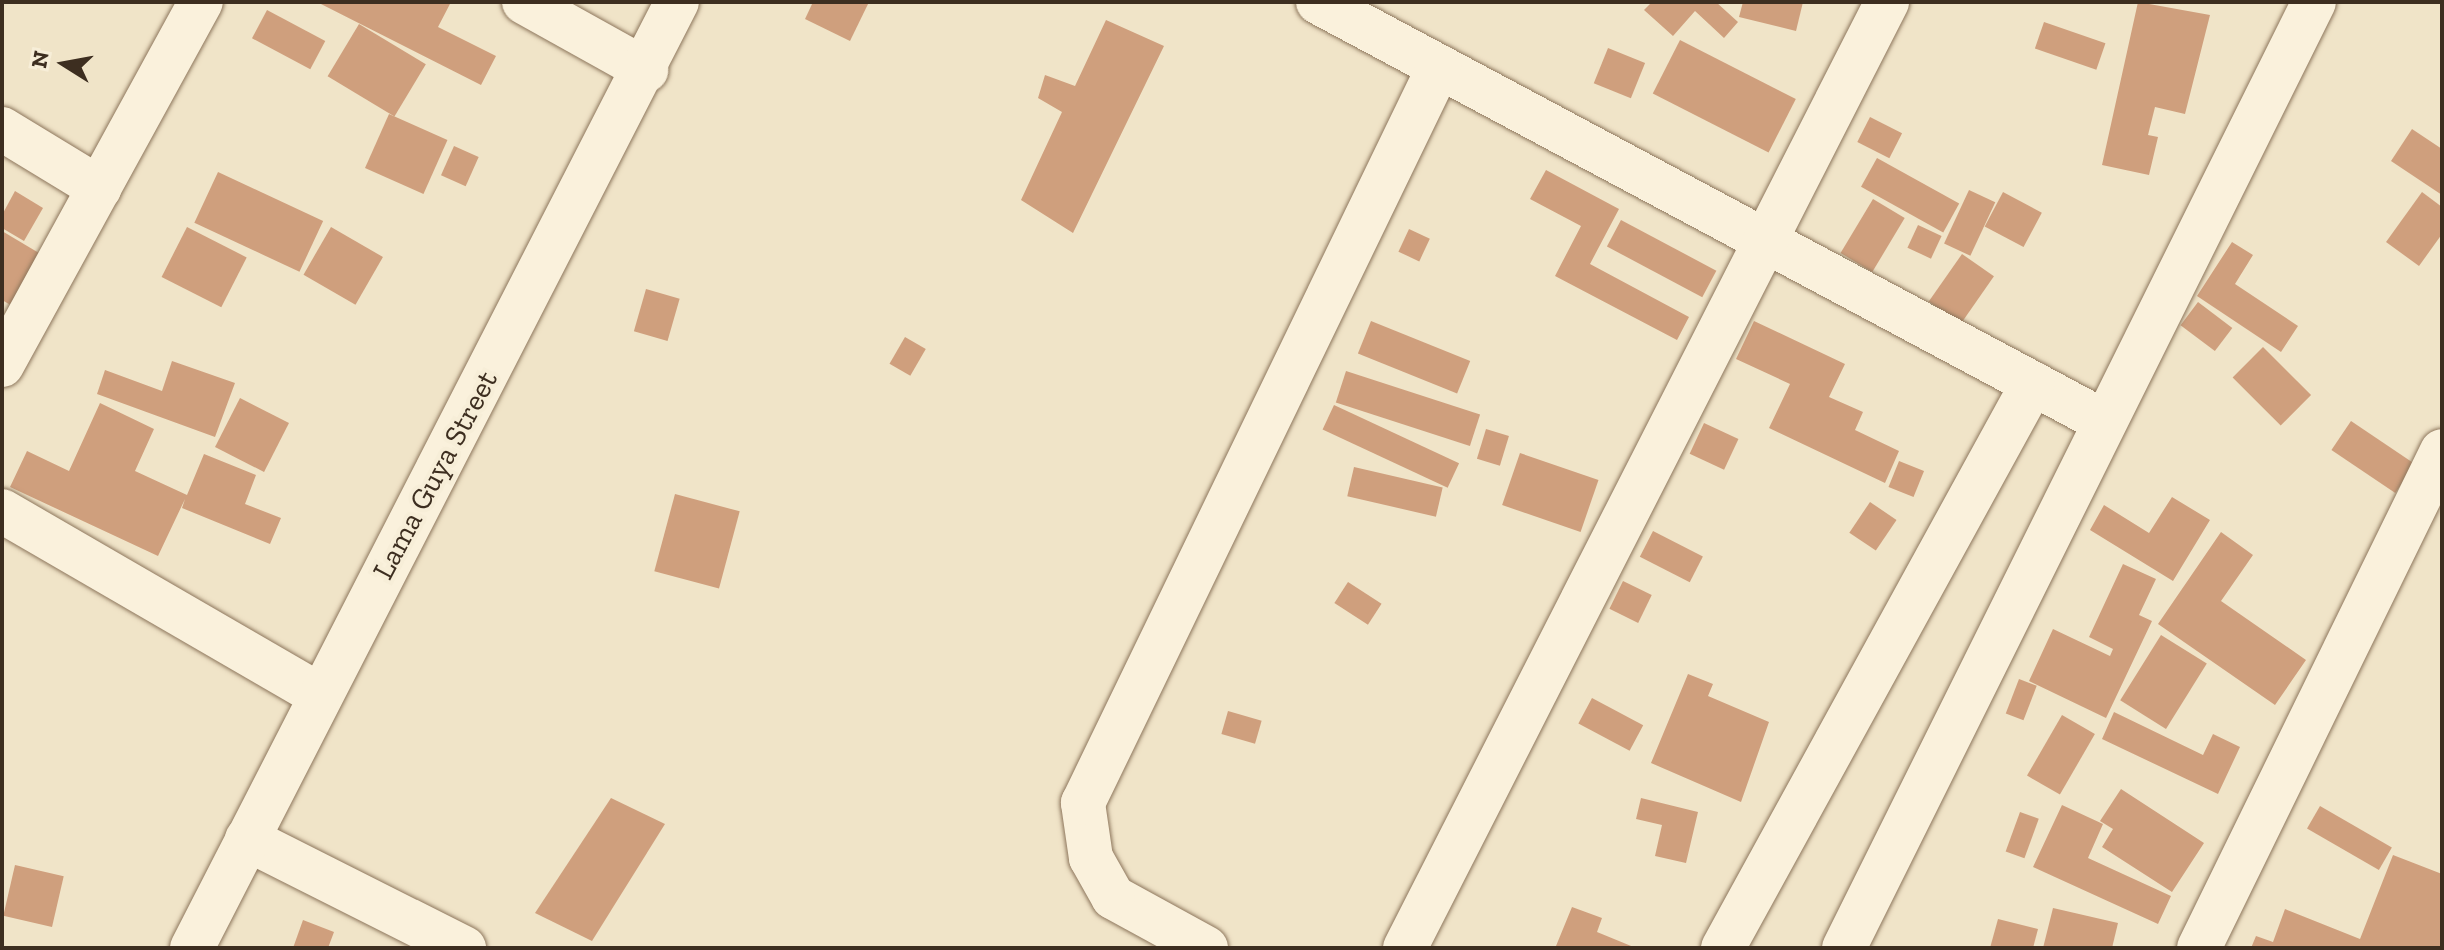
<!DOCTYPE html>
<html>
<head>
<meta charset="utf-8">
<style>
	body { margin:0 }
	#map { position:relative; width:2444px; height:950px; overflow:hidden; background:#f0e4c8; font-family:"Zilla Slab",serif }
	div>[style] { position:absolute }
	.building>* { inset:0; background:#cf9f7d; transform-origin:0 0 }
	.roads { filter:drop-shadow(0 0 2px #8d765c) drop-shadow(0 0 2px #8d765c) }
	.minor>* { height:44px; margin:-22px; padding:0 22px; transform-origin:22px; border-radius:22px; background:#faf1dc }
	span { translate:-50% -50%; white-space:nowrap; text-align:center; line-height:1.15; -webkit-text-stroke:8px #f7eed8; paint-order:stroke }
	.street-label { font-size:30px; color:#3d2e20 }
	.frame { position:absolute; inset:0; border:4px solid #3d2e20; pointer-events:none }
	.north { position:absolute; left:24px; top:24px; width:80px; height:80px; -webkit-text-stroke:6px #f7eed8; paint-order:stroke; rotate:281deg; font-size:22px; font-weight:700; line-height:32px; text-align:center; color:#3d2e20 }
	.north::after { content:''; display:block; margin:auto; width:28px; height:36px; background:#3d2e20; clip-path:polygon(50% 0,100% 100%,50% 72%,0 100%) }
</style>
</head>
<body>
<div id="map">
	<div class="building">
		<div style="clip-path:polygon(317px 2px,451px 2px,438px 27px,496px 56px,481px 85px)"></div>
		<div style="clip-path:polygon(813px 2px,869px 2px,850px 41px,805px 19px)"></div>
		<div style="clip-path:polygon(1652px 2px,1716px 2px,1738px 22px,1724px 38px,1695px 11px,1673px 36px,1644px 10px)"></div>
		<div style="clip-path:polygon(1743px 2px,1803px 2px,1796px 31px,1739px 17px)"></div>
		<div style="clip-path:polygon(2138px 2px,2210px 15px,2185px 114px,2155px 107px,2148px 135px,2158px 137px,2149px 175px,2102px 165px)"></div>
		<div style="left:267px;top:10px;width:66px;height:32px;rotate:28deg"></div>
		<div style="clip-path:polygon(1106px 20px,1164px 46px,1073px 233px,1021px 200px,1062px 112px,1038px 98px,1045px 75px,1075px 86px)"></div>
		<div style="left:2044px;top:22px;width:65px;height:28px;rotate:19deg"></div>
		<div style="left:359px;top:24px;width:78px;height:61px;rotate:31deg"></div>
		<div style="left:1680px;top:40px;width:130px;height:60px;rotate:27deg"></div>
		<div style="left:1608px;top:48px;width:40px;height:38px;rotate:22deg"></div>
		<div style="left:389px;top:114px;width:64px;height:59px;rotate:24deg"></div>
		<div style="left:1870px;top:117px;width:36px;height:28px;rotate:27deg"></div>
		<div style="clip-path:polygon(2412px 129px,2442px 149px,2442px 195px,2391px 161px)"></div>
		<div style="left:454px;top:146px;width:27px;height:32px;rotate:24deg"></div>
		<div style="left:1877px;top:158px;width:94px;height:33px;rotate:29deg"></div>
		<div style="clip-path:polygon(1546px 170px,1619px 209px,1590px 264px,1689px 317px,1677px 340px,1555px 276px,1581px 226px,1530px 199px)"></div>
		<div style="left:218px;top:172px;width:116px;height:56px;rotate:25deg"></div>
		<div style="left:1969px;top:190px;width:29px;height:59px;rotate:25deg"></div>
		<div style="clip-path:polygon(15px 191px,43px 208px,24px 241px,2px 228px,2px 215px)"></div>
		<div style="left:2003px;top:192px;width:44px;height:39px;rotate:28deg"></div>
		<div style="clip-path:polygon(2422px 192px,2442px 207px,2442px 234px,2419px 266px,2386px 242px)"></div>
		<div style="left:1873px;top:199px;width:37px;height:63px;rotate:31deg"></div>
		<div style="left:1621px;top:220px;width:108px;height:30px;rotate:28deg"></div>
		<div style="left:1918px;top:225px;width:26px;height:25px;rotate:25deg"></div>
		<div style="left:187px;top:227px;width:67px;height:56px;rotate:27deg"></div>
		<div style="left:331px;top:227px;width:60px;height:55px;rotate:30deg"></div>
		<div style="left:1409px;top:229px;width:23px;height:25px;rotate:25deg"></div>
		<div style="clip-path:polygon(2px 231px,44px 256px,14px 307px,2px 300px)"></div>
		<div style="clip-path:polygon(2232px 242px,2253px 255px,2235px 284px,2298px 326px,2281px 352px,2197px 296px)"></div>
		<div style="left:1962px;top:254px;width:39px;height:58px;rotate:35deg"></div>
		<div style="left:646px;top:289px;width:35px;height:44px;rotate:16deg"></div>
		<div style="left:2198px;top:302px;width:43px;height:29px;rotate:37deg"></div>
		<div style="left:1371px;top:321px;width:107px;height:35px;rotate:22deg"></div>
		<div style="clip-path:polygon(1754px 321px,1845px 364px,1829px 397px,1863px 412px,1855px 430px,1899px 451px,1885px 483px,1769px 428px,1790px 384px,1736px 359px)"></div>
		<div style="left:905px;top:337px;width:24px;height:31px;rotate:30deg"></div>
		<div style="left:2263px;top:347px;width:68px;height:43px;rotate:45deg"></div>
		<div style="clip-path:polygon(172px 361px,235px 383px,215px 437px,97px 394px,105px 370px,162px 391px)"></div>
		<div style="left:1346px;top:371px;width:141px;height:33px;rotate:18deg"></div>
		<div style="left:240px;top:398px;width:55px;height:55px;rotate:27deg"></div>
		<div style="clip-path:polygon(100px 403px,154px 429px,135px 471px,187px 495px,204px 454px,256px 475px,245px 504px,281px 518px,270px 544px,182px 508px,185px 499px,158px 556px,10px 487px,27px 451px,69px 471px)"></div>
		<div style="left:1334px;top:405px;width:138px;height:27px;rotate:25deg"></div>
		<div style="left:2351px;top:421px;width:77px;height:35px;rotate:34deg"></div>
		<div style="left:1704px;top:423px;width:38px;height:34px;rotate:25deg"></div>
		<div style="left:1486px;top:429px;width:24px;height:31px;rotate:17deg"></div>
		<div style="left:1520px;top:453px;width:83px;height:55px;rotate:19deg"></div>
		<div style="left:1899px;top:461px;width:27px;height:28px;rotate:22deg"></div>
		<div style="left:1354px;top:467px;width:91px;height:30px;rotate:13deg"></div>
		<div style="left:675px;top:494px;width:67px;height:80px;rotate:15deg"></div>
		<div style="clip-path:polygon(2172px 497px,2210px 520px,2173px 581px,2090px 530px,2104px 505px,2149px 533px)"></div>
		<div style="left:1870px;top:502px;width:32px;height:37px;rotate:34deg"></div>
		<div style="left:1653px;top:531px;width:56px;height:29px;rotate:27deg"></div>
		<div style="clip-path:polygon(2221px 532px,2253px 555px,2221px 601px,2306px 660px,2275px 705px,2158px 624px)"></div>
		<div style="clip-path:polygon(2123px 564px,2156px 579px,2139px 615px,2152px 621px,2106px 718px,2029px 681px,2053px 629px,2110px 656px,2113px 649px,2089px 637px)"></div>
		<div style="left:1623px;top:581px;width:32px;height:31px;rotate:26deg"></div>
		<div style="left:1348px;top:582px;width:40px;height:25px;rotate:33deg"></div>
		<div style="left:2161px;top:635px;width:54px;height:77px;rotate:32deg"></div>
		<div style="clip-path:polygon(1688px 674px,1713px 684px,1708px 696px,1769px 722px,1741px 802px,1651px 763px)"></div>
		<div style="left:2019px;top:679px;width:19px;height:37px;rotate:21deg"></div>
		<div style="left:1592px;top:698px;width:58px;height:29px;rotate:28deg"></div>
		<div style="left:1228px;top:711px;width:35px;height:24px;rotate:16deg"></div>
		<div style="clip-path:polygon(2114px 712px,2203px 755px,2213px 734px,2240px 747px,2218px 794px,2102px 739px)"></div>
		<div style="left:2062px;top:715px;width:38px;height:70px;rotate:30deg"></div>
		<div style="clip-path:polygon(2121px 789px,2204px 843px,2172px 892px,2102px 847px,2113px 829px,2100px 821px)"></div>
		<div style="clip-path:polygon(611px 798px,665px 824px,592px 941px,535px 913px)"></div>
		<div style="clip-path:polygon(1641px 798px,1698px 812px,1686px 863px,1655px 856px,1662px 825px,1636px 819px)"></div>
		<div style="clip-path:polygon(2062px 805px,2103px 824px,2088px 858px,2171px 896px,2158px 924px,2033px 867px)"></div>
		<div style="left:2320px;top:806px;width:83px;height:26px;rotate:30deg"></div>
		<div style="left:2020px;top:812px;width:20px;height:42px;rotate:20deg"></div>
		<div style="clip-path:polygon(2393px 855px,2442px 874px,2442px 948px,2251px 948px,2256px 936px,2273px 942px,2285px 909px,2360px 939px)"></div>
		<div style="left:15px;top:865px;width:50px;height:52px;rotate:13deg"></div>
		<div style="clip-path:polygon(1572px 907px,1602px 918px,1597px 932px,1636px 948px,1556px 946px)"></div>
		<div style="clip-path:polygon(2053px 908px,2118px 923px,2112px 948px,2043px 948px)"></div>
		<div style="clip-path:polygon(1998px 919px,2038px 929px,2033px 948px,1990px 948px)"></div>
		<div style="clip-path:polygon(303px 920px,334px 932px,328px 948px,293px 948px)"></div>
	</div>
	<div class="roads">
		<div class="minor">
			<div style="left:524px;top:2px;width:140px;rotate:29.1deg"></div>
			<div style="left:1318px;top:2px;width:892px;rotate:28.09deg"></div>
			<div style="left:2px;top:129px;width:114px;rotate:31.3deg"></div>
			<div style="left:2px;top:365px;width:414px;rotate:-61.3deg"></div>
			<div style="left:2px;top:511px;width:367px;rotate:30.1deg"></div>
			<div style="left:247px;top:839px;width:243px;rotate:26.7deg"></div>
			<div style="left:192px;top:948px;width:1063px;rotate:-62.86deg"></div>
			<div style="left:1206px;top:948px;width:106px;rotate:-151.3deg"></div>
			<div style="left:1113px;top:897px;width:45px;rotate:-119.4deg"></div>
			<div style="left:1091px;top:858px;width:56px;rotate:-98.3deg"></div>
			<div style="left:1083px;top:803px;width:818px;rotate:-64.19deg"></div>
			<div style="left:1405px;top:948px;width:1062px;rotate:-63deg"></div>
			<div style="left:1723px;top:948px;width:644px;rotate:-61.25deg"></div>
			<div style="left:1844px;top:948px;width:1056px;rotate:-63.58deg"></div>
			<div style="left:2199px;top:948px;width:553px;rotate:-63.94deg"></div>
		</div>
	</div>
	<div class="street-label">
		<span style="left:435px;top:475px;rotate:-62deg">Lama Guya Street</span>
	</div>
	<div class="frame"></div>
	<div class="north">N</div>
</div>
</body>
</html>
